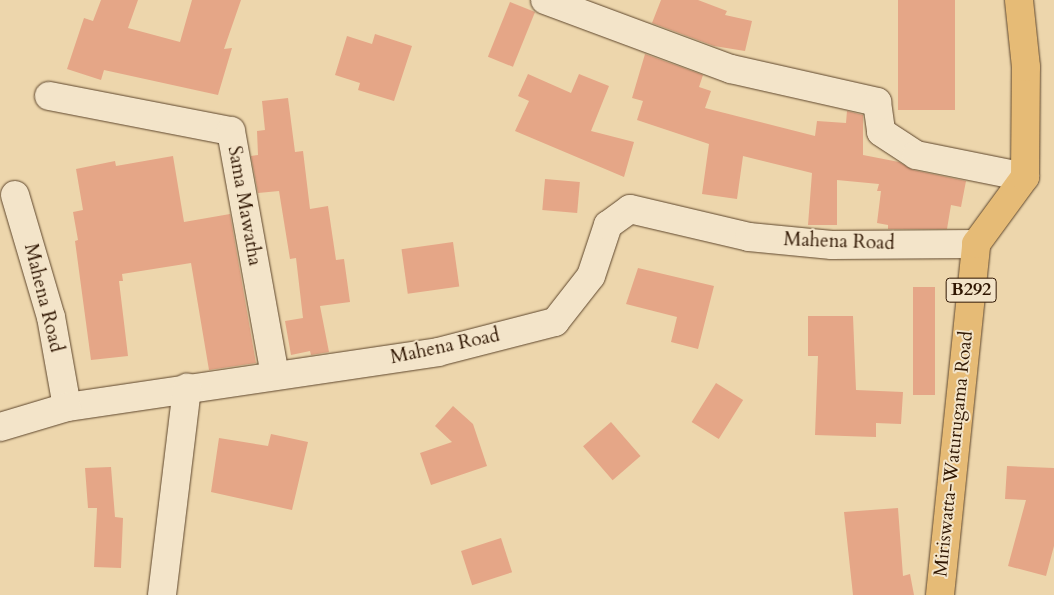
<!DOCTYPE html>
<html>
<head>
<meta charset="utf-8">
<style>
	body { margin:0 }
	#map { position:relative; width:1054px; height:595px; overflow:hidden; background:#edd6ac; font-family:Cardo,serif }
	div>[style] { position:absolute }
	.building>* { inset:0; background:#e5a687; transform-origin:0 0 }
	.roads { filter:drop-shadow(0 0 1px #5e462c) drop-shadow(0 0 1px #5e462c) }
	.minor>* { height:28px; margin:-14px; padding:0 14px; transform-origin:14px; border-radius:14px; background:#f3e4c9 }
	.primary>* { height:28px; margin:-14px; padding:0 14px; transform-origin:14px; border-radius:14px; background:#e6bb76 }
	span { translate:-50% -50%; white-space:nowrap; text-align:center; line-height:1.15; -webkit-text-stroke:4px #f3e4c9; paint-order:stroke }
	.shield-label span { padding:1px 4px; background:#f3e4c9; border:1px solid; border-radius:4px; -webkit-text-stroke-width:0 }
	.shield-label { font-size:18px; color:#2f1602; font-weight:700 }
	.street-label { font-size:19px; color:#2f1602 }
</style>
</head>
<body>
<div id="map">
	<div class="building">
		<div style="clip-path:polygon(101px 0,138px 0,128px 28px,180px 42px,192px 0,241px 0,224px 49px,232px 48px,218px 95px,104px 70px,101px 80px,67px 69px,84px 18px,93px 21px)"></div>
		<div style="clip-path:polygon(661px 0,698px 0,727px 11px,725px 15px,752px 21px,745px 51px,714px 46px,652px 23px)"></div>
		<div style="left:898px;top:0;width:57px;height:110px"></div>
		<div style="left:510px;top:2px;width:27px;height:59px;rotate:22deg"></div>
		<div style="clip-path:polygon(375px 34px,412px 46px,394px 101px,358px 90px,360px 83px,335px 75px,347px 36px,372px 44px)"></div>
		<div style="clip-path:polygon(645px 54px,703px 75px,699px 87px,711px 91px,705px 108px,815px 136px,817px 121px,846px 123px,847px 111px,863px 115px,863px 155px,899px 162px,913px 170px,966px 181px,961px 207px,951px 205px,947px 229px,888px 229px,888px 225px,877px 223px,881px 191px,877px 191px,879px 184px,837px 180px,837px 225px,808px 225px,812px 173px,743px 156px,737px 199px,702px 194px,709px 144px,637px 120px,643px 101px,632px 98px)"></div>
		<div style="clip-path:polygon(528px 74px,571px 93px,579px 74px,609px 86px,591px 131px,634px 142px,624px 177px,515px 131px,529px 101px,518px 96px)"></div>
		<div style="clip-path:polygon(288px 98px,295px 152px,303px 151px,310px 209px,328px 206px,336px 260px,344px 259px,350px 302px,320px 306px,329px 352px,311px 355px,310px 351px,291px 355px,285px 321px,303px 318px,296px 258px,290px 259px,279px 191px,258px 193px,251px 156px,258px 155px,257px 131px,265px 130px,262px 101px)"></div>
		<div style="clip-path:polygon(173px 156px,184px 222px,230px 214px,256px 363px,209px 370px,191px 263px,122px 274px,123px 281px,119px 281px,128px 356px,91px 360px,75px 241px,78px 240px,73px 212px,83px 210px,76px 169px,115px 161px,116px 166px)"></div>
		<div style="left:545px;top:179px;width:35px;height:31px;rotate:5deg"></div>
		<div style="left:453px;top:242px;width:45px;height:52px;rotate:82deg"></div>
		<div style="clip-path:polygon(638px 268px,714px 286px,698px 349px,671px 342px,677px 317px,626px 304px)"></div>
		<div style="left:935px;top:287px;width:108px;height:22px;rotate:90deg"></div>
		<div style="clip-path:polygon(808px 316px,853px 316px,856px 390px,903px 392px,901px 424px,876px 423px,876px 437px,815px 435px,818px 356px,808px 356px)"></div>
		<div style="left:716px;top:383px;width:32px;height:46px;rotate:32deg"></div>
		<div style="clip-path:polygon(453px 406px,473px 424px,487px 466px,431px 485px,420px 453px,452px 442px,435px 426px)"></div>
		<div style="left:611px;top:422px;width:45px;height:37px;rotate:49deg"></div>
		<div style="clip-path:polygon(271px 434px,308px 442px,292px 510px,211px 492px,219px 438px,268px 446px)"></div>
		<div style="clip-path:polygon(1007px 466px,1054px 468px,1054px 546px,1046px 576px,1008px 566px,1026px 500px,1005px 499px)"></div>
		<div style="clip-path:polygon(111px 467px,115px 517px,123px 518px,121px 568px,94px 567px,97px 508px,88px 508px,85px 468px)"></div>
		<div style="clip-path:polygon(898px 508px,903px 576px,910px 574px,914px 595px,853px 595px,844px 512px)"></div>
		<div style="left:501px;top:538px;width:36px;height:42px;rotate:72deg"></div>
	</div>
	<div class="roads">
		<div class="minor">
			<div style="left:545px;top:0;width:198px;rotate:20.4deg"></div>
			<div style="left:731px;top:69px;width:150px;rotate:12.7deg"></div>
			<div style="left:877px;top:102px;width:30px;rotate:82deg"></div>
			<div style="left:881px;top:132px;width:42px;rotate:33.3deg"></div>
			<div style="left:916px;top:155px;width:111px;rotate:11.4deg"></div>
			<div style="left:49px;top:96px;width:185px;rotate:10.9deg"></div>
			<div style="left:231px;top:131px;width:248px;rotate:79.8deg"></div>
			<div style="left:15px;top:195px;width:127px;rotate:73.6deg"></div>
			<div style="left:51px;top:317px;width:91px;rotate:79.9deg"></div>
			<div style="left:67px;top:407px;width:375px;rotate:-8.4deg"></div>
			<div style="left:438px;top:352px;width:121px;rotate:-14.4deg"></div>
			<div style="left:555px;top:322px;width:58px;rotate:-52deg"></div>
			<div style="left:591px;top:276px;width:54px;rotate:-71.6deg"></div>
			<div style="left:608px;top:225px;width:27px;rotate:-36deg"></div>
			<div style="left:630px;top:209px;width:122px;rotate:13.2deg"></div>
			<div style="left:749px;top:237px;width:83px;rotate:5.5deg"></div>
			<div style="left:832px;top:245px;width:144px;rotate:-0.4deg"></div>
			<div style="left:0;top:427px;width:70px;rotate:-16.6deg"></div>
			<div style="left:162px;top:595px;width:209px;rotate:-83.1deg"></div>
		</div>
		<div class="primary">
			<div style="left:940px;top:595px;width:353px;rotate:-84.1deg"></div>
			<div style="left:976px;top:244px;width:83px;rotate:-53.8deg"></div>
			<div style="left:1025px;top:177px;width:110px;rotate:-89.5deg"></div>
			<div style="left:1026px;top:67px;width:67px;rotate:-96deg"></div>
		</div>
	</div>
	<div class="shield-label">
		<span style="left:971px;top:290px">B292</span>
	</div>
	<div class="street-label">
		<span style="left:244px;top:206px;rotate:80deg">Sama Mawatha</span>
		<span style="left:839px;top:242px;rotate:2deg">Mahena Road</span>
		<span style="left:43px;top:298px;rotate:76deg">Mahena Road</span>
		<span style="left:445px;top:347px;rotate:-12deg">Mahena Road</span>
		<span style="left:954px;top:454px;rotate:-84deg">Miriswatta-Waturugama Road</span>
	</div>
</div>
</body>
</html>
